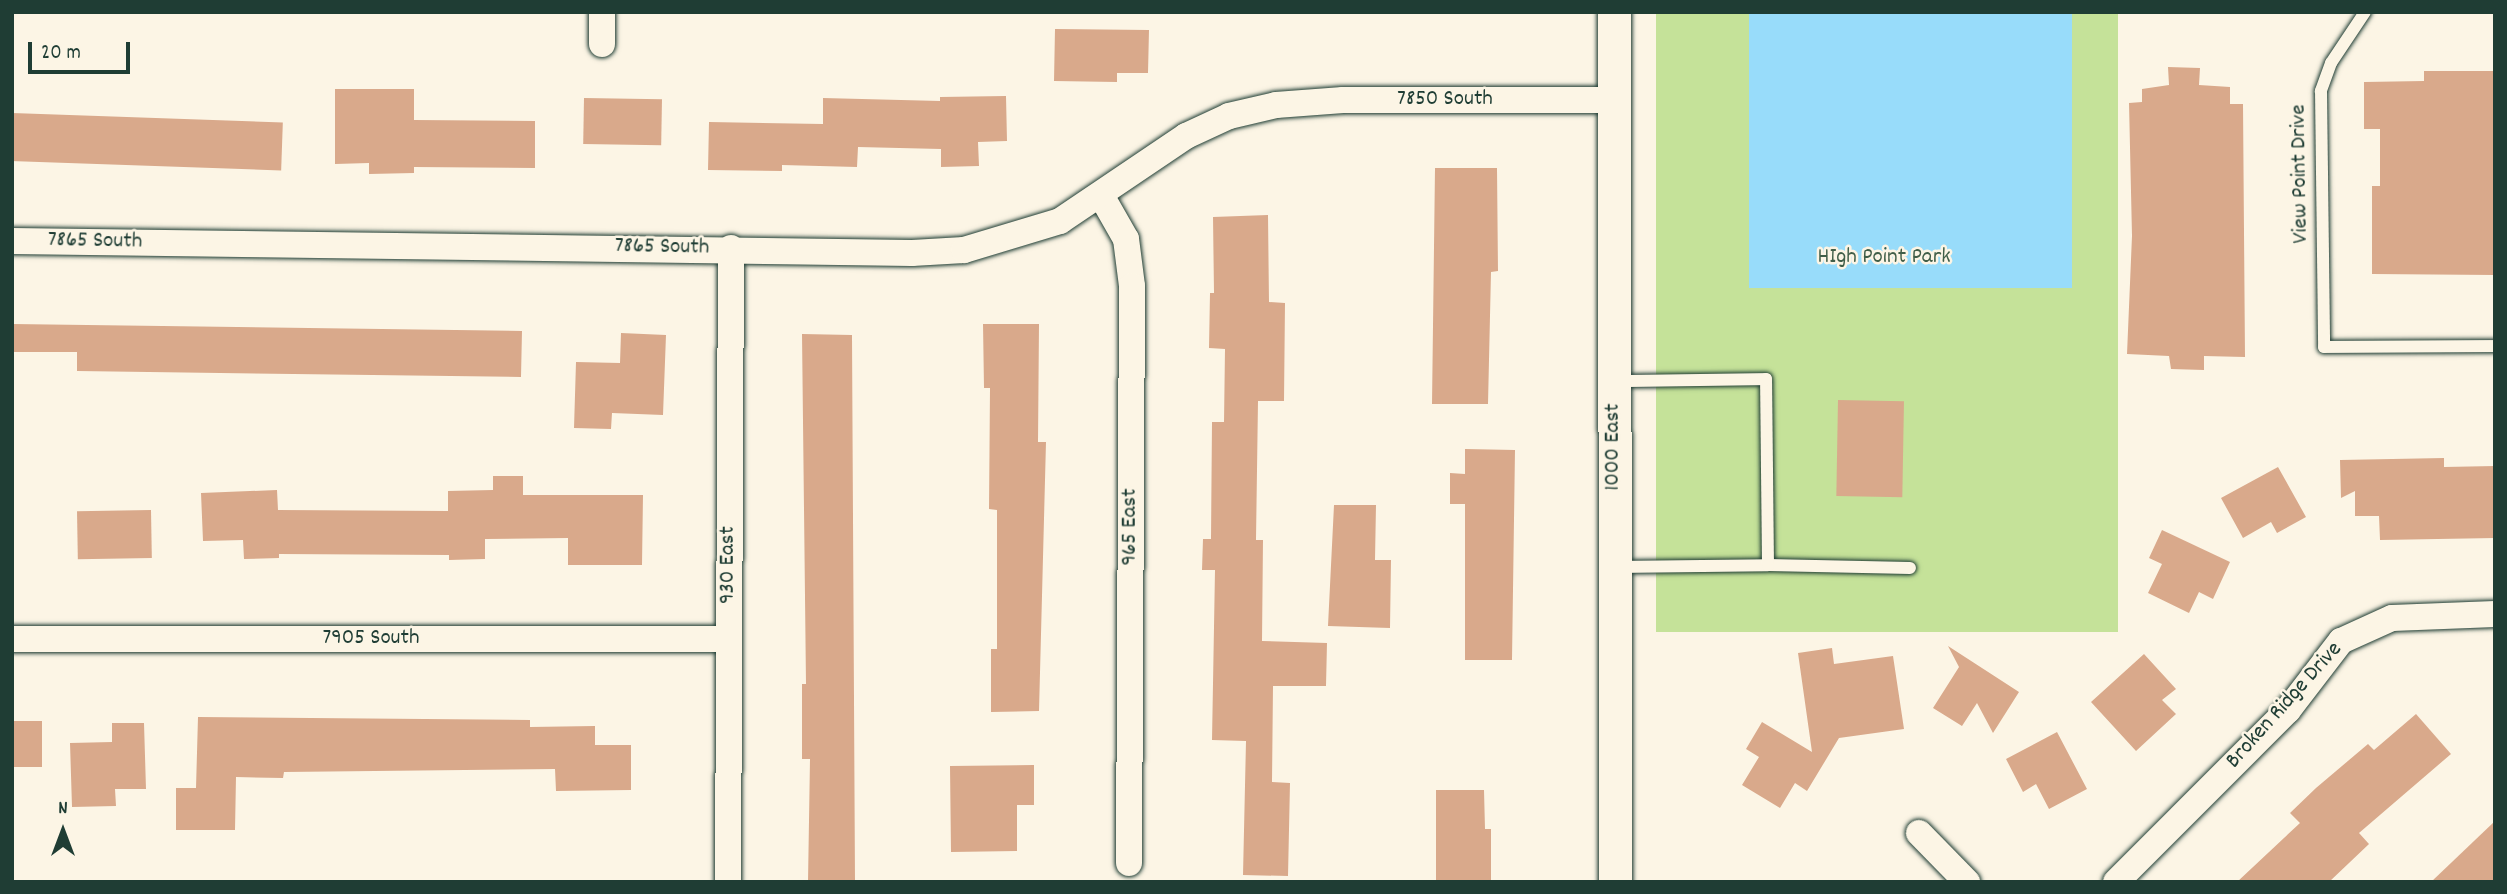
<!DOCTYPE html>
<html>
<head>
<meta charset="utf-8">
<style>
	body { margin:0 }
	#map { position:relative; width:2507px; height:894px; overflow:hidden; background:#fcf5e5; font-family:Dekko,sans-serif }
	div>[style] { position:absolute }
	.green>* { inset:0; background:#c5e299; transform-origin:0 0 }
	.water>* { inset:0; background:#98dcfa; transform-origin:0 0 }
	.building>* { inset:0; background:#d9a98b; transform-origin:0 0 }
	.roads { filter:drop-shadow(0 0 2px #1f3d34) drop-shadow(0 0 2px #1f3d34) }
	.service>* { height:12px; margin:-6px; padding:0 6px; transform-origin:6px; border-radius:6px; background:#fcf5e5 }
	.minor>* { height:26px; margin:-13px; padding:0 13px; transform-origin:13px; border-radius:13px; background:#fcf5e5 }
	.tertiary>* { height:33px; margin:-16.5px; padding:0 16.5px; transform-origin:16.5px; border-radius:16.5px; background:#fcf5e5 }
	span { translate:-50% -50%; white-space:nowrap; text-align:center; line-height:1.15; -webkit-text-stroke:5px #fcf5e5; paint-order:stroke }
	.street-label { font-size:23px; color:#1f3d34 }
	.park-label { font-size:23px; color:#405e48 }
	.frame { position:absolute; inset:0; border:14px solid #1f3d34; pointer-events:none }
	.north { position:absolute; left:28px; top:796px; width:70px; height:70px; -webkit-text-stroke:5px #fcf5e5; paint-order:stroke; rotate:0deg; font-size:19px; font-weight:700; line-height:28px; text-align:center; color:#1f3d34 }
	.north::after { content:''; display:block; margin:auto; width:24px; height:32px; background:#1f3d34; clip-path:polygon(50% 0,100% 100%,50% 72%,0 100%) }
	.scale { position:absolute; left:28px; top:42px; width:102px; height:32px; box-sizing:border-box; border:4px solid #1f3d34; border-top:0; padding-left:9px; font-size:21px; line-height:24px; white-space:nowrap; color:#1f3d34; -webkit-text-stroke:5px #fcf5e5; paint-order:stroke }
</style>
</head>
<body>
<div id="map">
	<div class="green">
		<div style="left:1656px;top:12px;width:462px;height:620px"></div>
	</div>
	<div class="water">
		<div style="left:1749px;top:12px;width:323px;height:276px"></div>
	</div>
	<div class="building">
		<div style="clip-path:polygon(1055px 29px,1149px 30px,1148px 73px,1117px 73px,1117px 82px,1054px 81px)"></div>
		<div style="clip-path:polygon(2168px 67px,2200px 68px,2199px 85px,2230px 87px,2230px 104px,2243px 104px,2245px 357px,2204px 356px,2204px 370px,2171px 369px,2169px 356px,2127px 354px,2132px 236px,2129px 103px,2142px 102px,2142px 89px,2169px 85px)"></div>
		<div style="clip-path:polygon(2424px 71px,2495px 71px,2495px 275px,2372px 274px,2372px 186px,2380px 186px,2380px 129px,2364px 129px,2364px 82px,2424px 81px)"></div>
		<div style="clip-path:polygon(335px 89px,414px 89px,414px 120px,535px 121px,535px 168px,414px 167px,414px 173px,369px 174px,369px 163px,335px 164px)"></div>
		<div style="clip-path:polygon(1006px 96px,1007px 141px,978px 142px,979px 166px,941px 167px,941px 149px,858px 147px,857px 167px,782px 165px,782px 171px,708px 170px,709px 122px,823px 124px,823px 98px,940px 101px,940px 97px)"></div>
		<div style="left:584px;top:98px;width:78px;height:46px;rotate:1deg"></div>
		<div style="left:12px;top:113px;width:271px;height:48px;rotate:2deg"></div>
		<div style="clip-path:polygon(1435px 168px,1497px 168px,1498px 271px,1491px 272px,1488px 404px,1432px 404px)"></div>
		<div style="clip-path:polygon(1268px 215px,1269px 302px,1285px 303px,1284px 401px,1258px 401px,1256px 540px,1263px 540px,1262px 641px,1327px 643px,1326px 686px,1273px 686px,1272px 782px,1290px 783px,1288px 876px,1243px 875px,1246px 741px,1212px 740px,1215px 570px,1202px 570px,1203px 539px,1211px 539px,1212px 422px,1224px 422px,1225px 349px,1209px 348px,1210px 293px,1214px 293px,1213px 217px)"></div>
		<div style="clip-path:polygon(12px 324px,522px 331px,521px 377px,77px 371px,77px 352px,12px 352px)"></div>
		<div style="clip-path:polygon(983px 324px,1039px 324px,1038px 442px,1046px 442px,1039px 711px,991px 712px,991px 649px,997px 649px,997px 510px,989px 509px,990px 388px,984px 388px)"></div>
		<div style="clip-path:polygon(621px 333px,666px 335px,663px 415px,612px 413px,611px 429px,574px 428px,576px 362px,620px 363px)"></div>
		<div style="clip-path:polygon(802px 334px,852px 335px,855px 882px,808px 882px,810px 759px,802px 759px,802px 684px,806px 684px)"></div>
		<div style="left:1838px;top:400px;width:66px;height:96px;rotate:1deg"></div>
		<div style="clip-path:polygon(1465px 449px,1515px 450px,1512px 660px,1465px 660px,1465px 504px,1450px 504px,1450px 473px,1465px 474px)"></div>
		<div style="clip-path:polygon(2444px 458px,2444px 467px,2495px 466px,2495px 538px,2380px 540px,2379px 516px,2355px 516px,2355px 491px,2341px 498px,2340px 460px)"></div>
		<div style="clip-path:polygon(2278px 467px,2306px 517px,2277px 533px,2271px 522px,2243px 538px,2221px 498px)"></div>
		<div style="clip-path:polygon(493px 476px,523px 476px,523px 495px,643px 495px,642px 565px,568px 565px,568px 538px,485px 539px,485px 559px,449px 560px,449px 555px,279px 554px,279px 558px,244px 559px,243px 540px,203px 541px,201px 493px,277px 490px,278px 510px,448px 511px,448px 491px,493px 490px)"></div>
		<div style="clip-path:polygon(1334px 505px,1376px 505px,1375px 560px,1391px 560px,1390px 628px,1328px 626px)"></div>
		<div style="left:151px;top:510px;width:48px;height:74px;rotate:89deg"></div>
		<div style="clip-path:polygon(2162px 530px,2230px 562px,2213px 599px,2199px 592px,2189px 613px,2148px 593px,2162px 564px,2149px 558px)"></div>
		<div style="clip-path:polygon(1948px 646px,2019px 692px,1993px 733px,1977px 703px,1962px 726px,1933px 708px,1959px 667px)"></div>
		<div style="clip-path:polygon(1832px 648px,1834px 664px,1893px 656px,1904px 729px,1839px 738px,1807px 791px,1795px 783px,1780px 808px,1742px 785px,1759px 757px,1746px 749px,1762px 722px,1812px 752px,1798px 653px)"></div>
		<div style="clip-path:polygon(2144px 654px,2176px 689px,2162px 700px,2176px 714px,2136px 751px,2091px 702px)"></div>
		<div style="clip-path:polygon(2416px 714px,2451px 754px,2359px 833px,2369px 844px,2329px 882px,2237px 882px,2300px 823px,2290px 813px,2316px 788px,2368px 744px,2374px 750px)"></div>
		<div style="clip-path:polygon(198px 717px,530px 720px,530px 727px,595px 726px,595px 745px,631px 745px,631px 790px,556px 791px,555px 769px,284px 772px,283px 778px,236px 777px,235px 830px,176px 830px,176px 788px,196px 788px)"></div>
		<div style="left:12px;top:721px;width:30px;height:46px"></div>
		<div style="clip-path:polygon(112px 723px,144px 723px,146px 789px,115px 789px,116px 806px,72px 807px,70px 743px,112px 742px)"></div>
		<div style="clip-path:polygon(2057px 732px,2087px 789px,2049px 809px,2036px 784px,2023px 792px,2006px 759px)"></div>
		<div style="clip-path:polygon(1034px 765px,1034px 805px,1017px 805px,1017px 851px,951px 852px,950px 766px)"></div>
		<div style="clip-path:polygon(1436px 790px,1484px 790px,1485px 829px,1491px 829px,1491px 882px,1436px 882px)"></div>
		<div style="clip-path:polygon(2495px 821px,2495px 882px,2431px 882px)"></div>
	</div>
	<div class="roads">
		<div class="service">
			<div style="left:2365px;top:12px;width:61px;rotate:123.7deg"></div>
			<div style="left:2331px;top:63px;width:30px;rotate:110deg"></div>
			<div style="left:2321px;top:91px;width:256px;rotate:89.3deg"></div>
			<div style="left:2324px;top:347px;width:171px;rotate:-0.3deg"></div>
			<div style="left:1768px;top:565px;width:142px;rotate:1.2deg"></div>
			<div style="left:1615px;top:567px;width:153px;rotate:-0.7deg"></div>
			<div style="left:1768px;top:565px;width:186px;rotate:-90.6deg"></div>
			<div style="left:1766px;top:379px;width:150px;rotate:179.2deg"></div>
		</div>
		<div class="minor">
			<div style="left:602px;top:44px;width:32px;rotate:-90deg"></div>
			<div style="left:1102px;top:197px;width:48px;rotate:60.3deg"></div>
			<div style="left:1126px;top:239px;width:47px;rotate:82.7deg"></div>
			<div style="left:1132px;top:286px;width:577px;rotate:90.3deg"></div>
			<div style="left:12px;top:241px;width:900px;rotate:0.76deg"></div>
			<div style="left:912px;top:253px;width:52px;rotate:-3.3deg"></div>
			<div style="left:964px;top:250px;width:100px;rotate:-16.8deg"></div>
			<div style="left:1060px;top:221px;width:152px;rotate:-34deg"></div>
			<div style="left:1186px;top:136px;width:47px;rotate:-24.9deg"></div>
			<div style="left:1229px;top:116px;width:48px;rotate:-13.2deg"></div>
			<div style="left:1276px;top:105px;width:67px;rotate:-4.3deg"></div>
			<div style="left:1343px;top:100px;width:271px"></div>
			<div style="left:12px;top:639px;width:717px"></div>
			<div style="left:1919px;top:833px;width:69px;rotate:45.6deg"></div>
			<div style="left:728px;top:882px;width:634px;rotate:-89.73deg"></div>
			<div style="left:2116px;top:882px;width:243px;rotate:-45deg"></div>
			<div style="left:2288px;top:710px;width:87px;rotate:-52.5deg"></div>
			<div style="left:2341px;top:641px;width:56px;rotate:-24.3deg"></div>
			<div style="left:2392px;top:618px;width:103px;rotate:-2.2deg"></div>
		</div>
		<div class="tertiary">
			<div style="left:1614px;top:12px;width:870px;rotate:89.93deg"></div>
		</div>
	</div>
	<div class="street-label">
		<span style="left:1445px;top:100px">7850 South</span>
		<span style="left:2301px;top:174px;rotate:-91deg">View Point Drive</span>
		<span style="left:95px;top:242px;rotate:1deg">7865 South</span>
		<span style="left:662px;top:248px;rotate:1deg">7865 South</span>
		<span style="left:1614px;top:447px;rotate:-90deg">1000 East</span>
		<span style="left:1131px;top:527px;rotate:-90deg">965 East</span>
		<span style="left:729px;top:565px;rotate:-90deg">930 East</span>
		<span style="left:371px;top:639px">7905 South</span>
		<span style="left:2285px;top:706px;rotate:-48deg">Broken Ridge Drive</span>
	</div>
	<div class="park-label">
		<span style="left:1884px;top:258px">HIgh Point Park</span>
	</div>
	<div class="frame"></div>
	<div class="north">N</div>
	<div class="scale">20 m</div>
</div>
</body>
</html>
